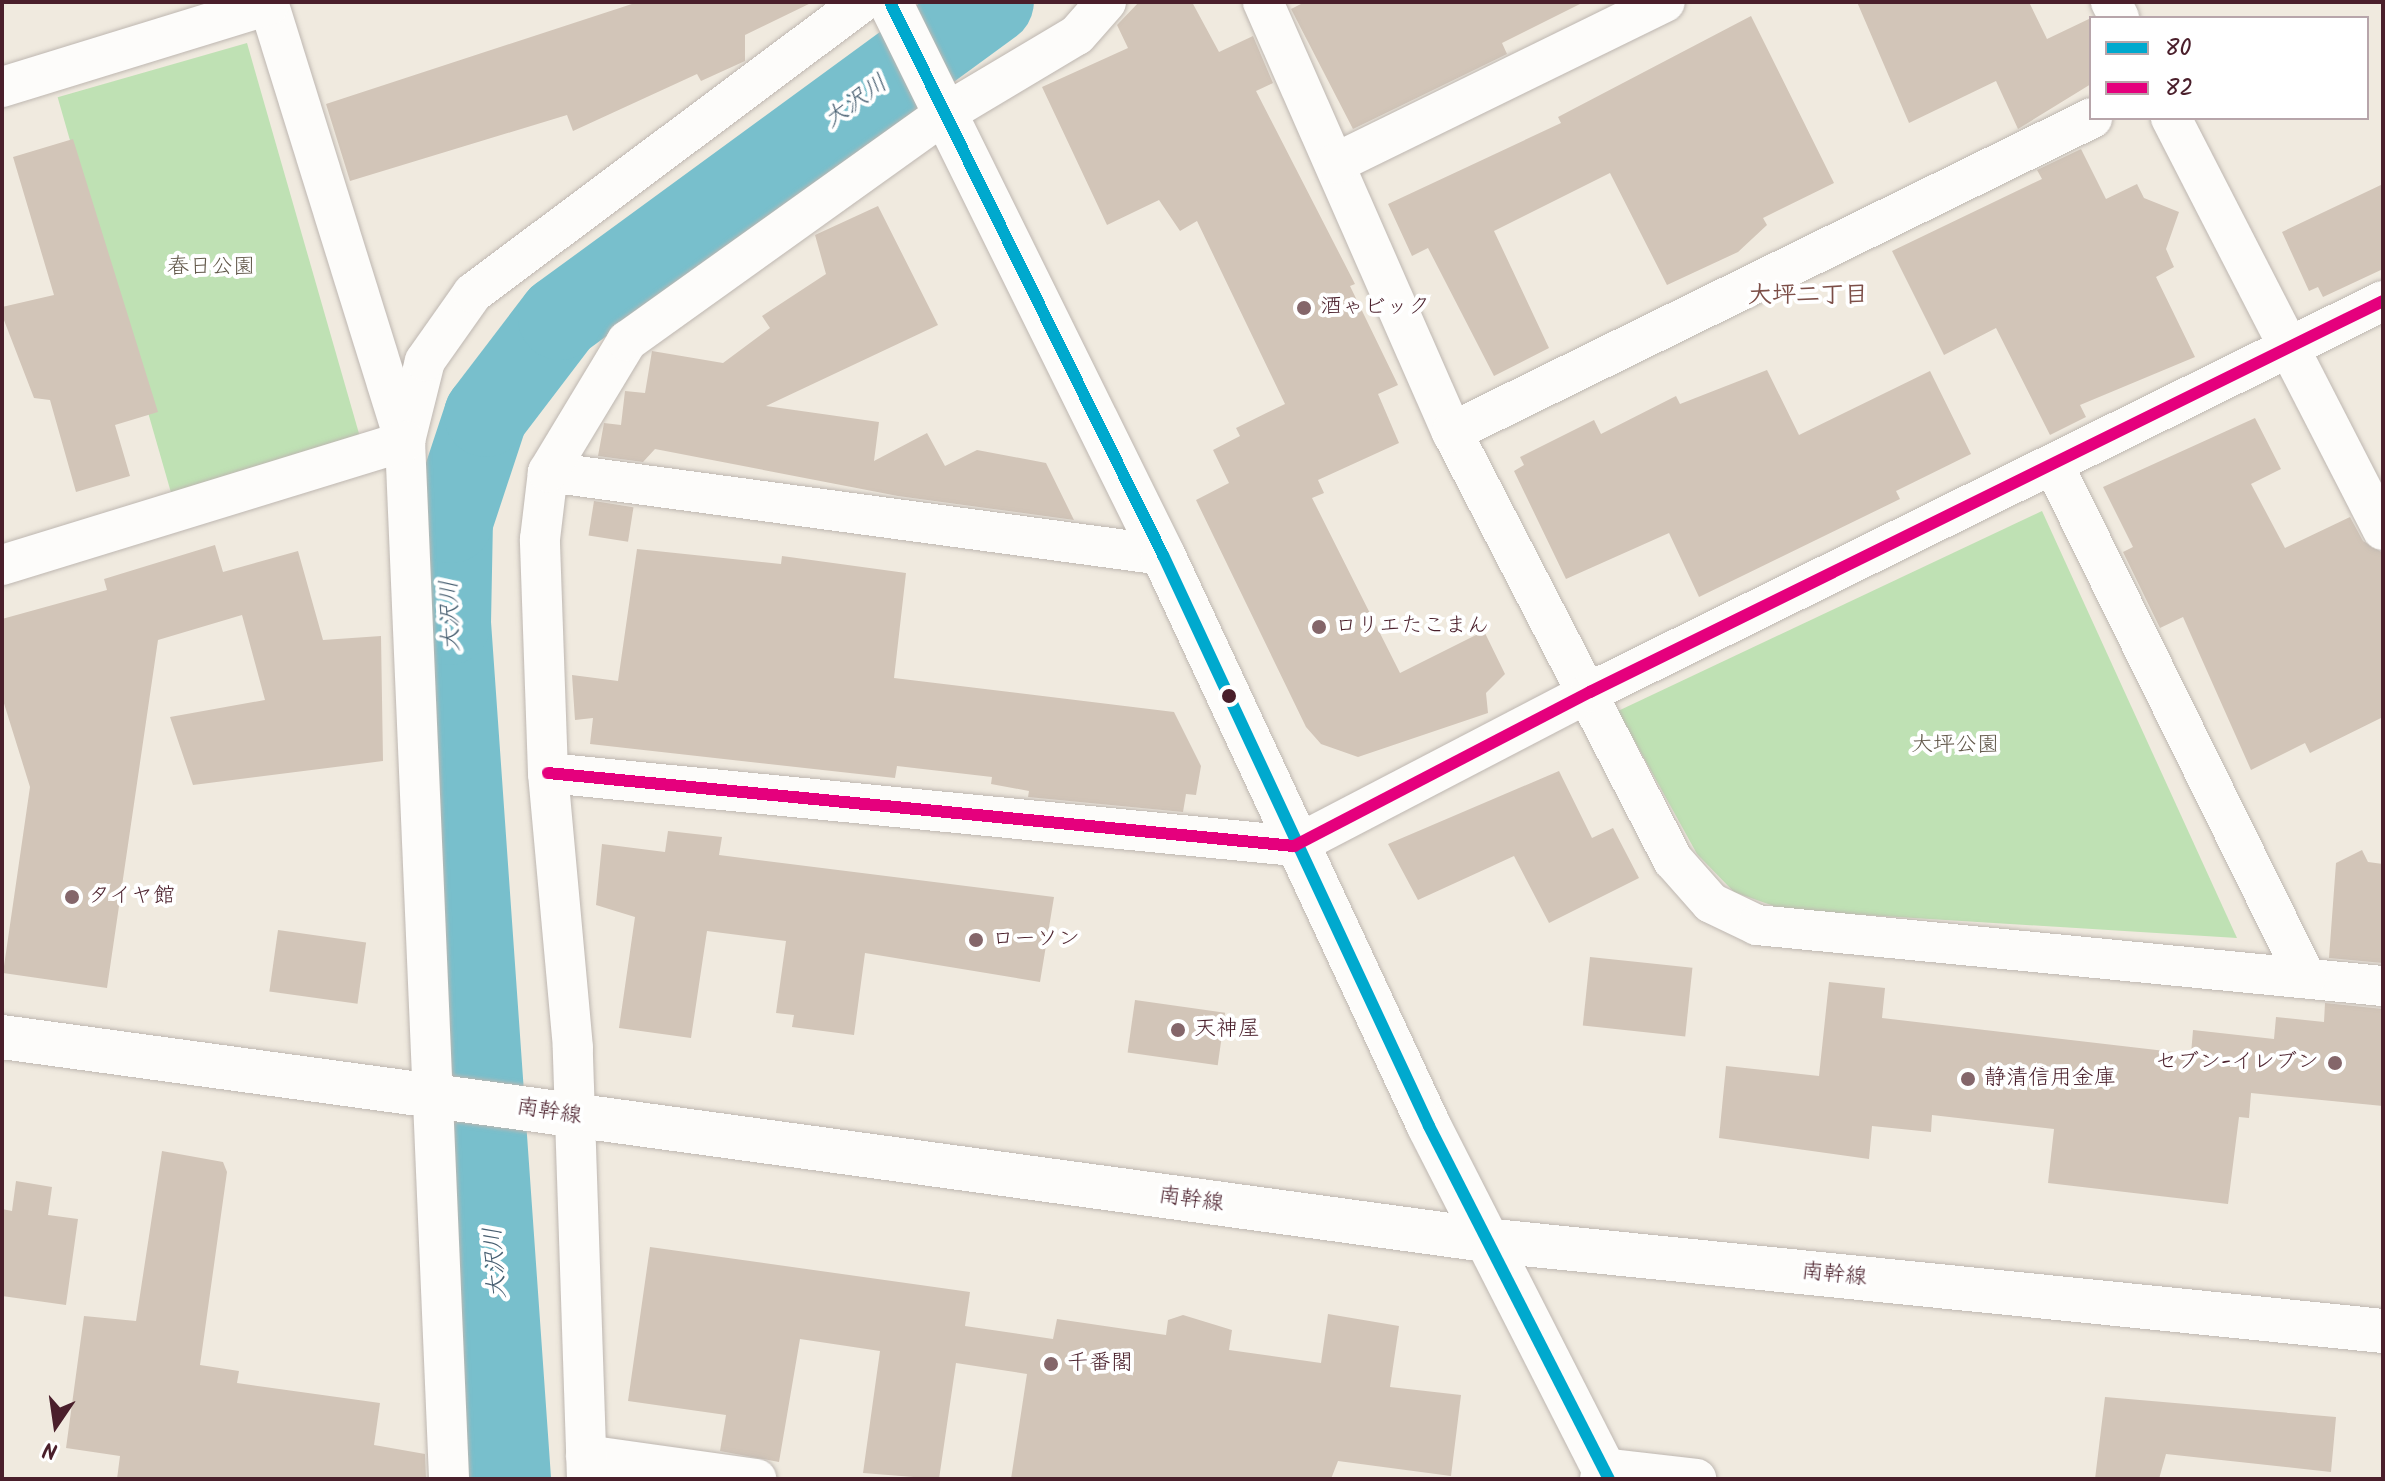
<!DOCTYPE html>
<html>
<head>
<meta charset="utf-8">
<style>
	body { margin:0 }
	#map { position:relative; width:2385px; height:1481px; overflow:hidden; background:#f0eadf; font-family:Kalam,"Klee One",sans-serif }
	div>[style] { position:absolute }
	.green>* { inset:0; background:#bfe1b4; transform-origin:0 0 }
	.river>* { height:84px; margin:-42px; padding:0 42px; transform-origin:42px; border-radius:42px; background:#78bfcc }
	.building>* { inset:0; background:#d2c5b8; transform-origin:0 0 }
	.roads { filter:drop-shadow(0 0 2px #beb7b1) drop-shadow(0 0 2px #beb7b1) }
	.street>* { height:40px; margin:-20px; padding:0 20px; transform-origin:20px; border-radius:20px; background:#fdfcfa }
	.secondary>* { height:44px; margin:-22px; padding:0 22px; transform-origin:22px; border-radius:22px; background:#fdfcfa }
	.bus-1>* { height:12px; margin:-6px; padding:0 6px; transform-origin:6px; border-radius:6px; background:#00a9ce }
	.bus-2>* { height:12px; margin:-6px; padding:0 6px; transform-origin:6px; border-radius:6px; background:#e5007d }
	.dots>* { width:22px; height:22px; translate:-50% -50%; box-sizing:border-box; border:4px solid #fff; border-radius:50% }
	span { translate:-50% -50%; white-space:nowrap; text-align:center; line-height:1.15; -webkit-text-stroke:8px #fff; paint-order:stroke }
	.park-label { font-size:22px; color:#615749 }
	.poi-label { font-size:22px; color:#4a1f2b }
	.left { translate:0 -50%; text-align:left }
	.right { translate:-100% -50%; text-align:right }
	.street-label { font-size:22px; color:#4a1f2b }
	.water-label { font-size:24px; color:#475e70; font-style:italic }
	.neighbourhood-label { font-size:24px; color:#7c4e47; font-weight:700 }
	.frame { position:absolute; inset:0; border:4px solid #4a1f2b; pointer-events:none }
	.legend { position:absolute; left:2089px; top:16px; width:280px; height:104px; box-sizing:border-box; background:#fff; border:2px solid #b7a5aa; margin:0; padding:10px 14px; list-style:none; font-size:24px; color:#4a1f2b }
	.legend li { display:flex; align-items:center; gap:16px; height:40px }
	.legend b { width:40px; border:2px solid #b7a5aa }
	.north { position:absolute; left:16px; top:1385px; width:80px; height:80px; -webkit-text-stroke:6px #fff; paint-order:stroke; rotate:193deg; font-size:22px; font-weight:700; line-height:32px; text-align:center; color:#4a1f2b }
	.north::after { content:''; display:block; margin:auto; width:28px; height:36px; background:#4a1f2b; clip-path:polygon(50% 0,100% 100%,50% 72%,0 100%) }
</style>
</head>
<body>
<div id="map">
	<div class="green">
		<div style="left:247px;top:43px;width:413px;height:197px;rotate:74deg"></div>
		<div style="clip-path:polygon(2042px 511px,2237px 938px,1785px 910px,1734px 892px,1697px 854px,1618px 711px)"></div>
	</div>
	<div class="river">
		<div style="left:509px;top:1479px;width:858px;rotate:-94.01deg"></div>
		<div style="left:449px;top:623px;width:102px;rotate:-88.9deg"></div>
		<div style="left:451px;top:521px;width:112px;rotate:-71.7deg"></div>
		<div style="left:486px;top:415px;width:122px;rotate:-52.7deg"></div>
		<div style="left:560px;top:318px;width:535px;rotate:-36.18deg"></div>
	</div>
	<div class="building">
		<div style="clip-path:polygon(638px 2px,813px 2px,745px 35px,745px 61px,701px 81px,697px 74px,573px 131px,567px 115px,350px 181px,326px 104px)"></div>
		<div style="clip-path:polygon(1139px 2px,1192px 2px,1219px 52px,1253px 36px,1273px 83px,1256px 91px,1355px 284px,1350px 286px,1398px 385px,1378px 394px,1399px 443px,1318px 480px,1324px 493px,1312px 498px,1400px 673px,1484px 631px,1505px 674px,1486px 693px,1488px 713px,1358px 757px,1321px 744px,1306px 727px,1196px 500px,1229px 483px,1213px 450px,1240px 436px,1236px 428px,1285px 404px,1197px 221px,1180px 231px,1159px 200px,1107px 225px,1042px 87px,1128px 48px,1117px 25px)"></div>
		<div style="clip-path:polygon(1305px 2px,1584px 2px,1502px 43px,1507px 54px,1353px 129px,1291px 9px)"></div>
		<div style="clip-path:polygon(1857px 2px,2029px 2px,2047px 39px,2091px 18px,2091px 84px,2018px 129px,1996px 81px,1909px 123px)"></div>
		<div style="clip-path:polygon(1751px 16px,1834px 183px,1763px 218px,1767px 225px,1738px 252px,1667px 285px,1610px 173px,1494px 231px,1549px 348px,1494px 376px,1428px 248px,1412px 256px,1388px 204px,1561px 123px,1558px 117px)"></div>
		<div style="clip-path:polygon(73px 139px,158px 412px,115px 425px,130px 476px,76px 492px,50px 400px,34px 398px,2px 315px,2px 307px,54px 295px,13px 157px)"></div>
		<div style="clip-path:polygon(2081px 149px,2106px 199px,2137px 184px,2144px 198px,2179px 212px,2166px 249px,2174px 267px,2156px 277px,2195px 357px,2080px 405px,2086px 417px,2050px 435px,1996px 328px,1944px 355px,1892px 251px,2042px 179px,2037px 170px)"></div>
		<div style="clip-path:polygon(2383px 184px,2383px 269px,2323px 297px,2318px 287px,2309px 291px,2282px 232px)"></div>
		<div style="clip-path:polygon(878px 206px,938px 325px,766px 406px,879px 422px,874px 461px,927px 433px,945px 466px,977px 450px,1046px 463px,1074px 520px,898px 496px,655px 449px,643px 462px,598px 456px,604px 423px,621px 425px,625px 391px,645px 393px,652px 351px,723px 363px,770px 328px,762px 316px,826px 274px,815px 235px)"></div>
		<div style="clip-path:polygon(1767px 370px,1799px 435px,1930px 371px,1971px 454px,1896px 491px,1900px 499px,1699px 597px,1669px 533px,1566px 579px,1514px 471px,1524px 465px,1520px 457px,1594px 420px,1601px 434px,1676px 396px,1680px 404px)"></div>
		<div style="clip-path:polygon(2255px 418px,2281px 469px,2251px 484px,2285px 548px,2350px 517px,2363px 541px,2383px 553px,2383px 717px,2310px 753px,2305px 743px,2251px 770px,2183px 617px,2160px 628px,2123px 552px,2133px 547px,2103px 487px)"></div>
		<div style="left:594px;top:501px;width:40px;height:35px;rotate:9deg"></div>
		<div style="clip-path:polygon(215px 545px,223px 572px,298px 551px,323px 640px,381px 636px,383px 761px,193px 785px,170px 717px,265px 700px,242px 615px,158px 640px,107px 988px,3px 973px,30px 787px,2px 697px,2px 619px,107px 590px,104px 579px)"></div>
		<div style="clip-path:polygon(637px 549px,781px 564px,782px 556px,906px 573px,894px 678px,1174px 712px,1201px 766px,1196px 795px,1186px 794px,1183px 812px,1028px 797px,1029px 791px,991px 784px,992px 777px,897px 766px,895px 778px,590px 744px,593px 718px,575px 720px,572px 675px,618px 681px)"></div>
		<div style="clip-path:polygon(1559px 771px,1592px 838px,1613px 828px,1639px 878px,1549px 923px,1514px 856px,1418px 900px,1388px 844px)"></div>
		<div style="clip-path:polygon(668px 831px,722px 837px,719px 855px,1054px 897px,1040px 982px,865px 953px,854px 1035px,792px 1027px,794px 1015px,776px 1013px,786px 941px,707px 931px,691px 1038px,619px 1028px,635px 917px,596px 905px,602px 844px,665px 852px)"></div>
		<div style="clip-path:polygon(2362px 850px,2368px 862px,2383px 864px,2383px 963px,2329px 958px,2336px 863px)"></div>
		<div style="left:278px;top:930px;width:89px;height:62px;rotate:8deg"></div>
		<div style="left:1590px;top:957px;width:103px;height:69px;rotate:6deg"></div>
		<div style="clip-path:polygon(1829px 982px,1885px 988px,1882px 1018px,2191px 1054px,2193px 1030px,2274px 1039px,2276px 1017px,2324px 1022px,2325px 1003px,2383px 1009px,2383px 1106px,2251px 1093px,2249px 1118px,2239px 1117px,2228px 1204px,2048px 1183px,2054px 1129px,1932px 1115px,1931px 1132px,1872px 1126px,1869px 1159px,1719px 1138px,1726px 1066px,1819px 1076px)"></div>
		<div style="left:1135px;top:1000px;width:91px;height:53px;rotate:8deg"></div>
		<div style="clip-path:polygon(162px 1151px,223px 1162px,227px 1172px,200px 1365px,239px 1371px,237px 1383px,380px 1403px,374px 1445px,425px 1454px,426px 1479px,117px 1479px,120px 1456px,66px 1448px,84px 1316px,136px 1321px)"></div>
		<div style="clip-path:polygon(16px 1181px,52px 1187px,48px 1215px,78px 1219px,66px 1305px,2px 1296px,2px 1209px,12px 1211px)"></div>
		<div style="clip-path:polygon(650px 1247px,970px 1292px,965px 1326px,1053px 1339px,1057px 1319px,1166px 1335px,1168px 1320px,1183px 1315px,1232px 1330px,1229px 1350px,1321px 1363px,1328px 1314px,1399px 1326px,1390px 1387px,1461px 1395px,1451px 1476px,1338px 1461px,1331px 1479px,1011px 1479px,1027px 1374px,956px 1363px,939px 1479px,863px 1473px,880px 1351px,800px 1339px,779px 1462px,720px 1451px,726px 1415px,628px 1401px)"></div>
		<div style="clip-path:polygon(2105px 1397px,2336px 1417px,2331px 1472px,2166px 1454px,2159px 1479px,2095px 1479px)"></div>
	</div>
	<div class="roads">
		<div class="street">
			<div style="left:268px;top:2px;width:460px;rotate:72.7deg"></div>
			<div style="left:405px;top:441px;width:1039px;rotate:87.57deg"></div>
			<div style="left:1263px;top:2px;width:470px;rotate:66.3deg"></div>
			<div style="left:1452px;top:432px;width:482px;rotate:62.7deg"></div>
			<div style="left:1673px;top:860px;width:57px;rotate:48.5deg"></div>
			<div style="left:1711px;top:903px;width:51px;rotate:25.6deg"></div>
			<div style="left:1757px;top:925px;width:629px;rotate:5.57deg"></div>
			<div style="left:2111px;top:2px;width:18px;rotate:63deg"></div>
			<div style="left:2px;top:87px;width:279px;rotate:-17.1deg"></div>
			<div style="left:2171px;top:118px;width:463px;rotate:62.8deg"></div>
			<div style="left:1336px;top:163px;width:366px;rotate:-26.1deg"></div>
			<div style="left:1452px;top:432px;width:713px;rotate:-26.13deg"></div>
			<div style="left:405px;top:441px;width:82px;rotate:-76deg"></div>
			<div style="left:425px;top:361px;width:83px;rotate:-54.8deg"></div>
			<div style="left:473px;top:293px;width:486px;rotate:-36.8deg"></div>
			<div style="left:2055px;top:468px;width:568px;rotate:63.8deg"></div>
			<div style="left:548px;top:472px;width:621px;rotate:7.69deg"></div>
			<div style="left:2px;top:565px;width:422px;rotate:-17.1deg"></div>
			<div style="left:548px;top:773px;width:750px;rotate:5.59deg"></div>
			<div style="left:1294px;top:846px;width:334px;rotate:-27.5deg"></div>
			<div style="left:1590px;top:692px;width:884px;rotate:-26.25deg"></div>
			<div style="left:586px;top:1455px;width:172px;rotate:8deg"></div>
			<div style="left:587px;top:1479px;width:431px;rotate:-91.9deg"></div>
			<div style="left:573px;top:1048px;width:276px;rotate:-95.2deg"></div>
			<div style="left:548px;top:773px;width:234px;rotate:-92deg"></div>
			<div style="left:540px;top:539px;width:67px;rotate:-83.2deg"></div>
			<div style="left:548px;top:472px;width:153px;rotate:-58.9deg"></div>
			<div style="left:627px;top:341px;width:392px;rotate:-35.6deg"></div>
			<div style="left:946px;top:113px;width:152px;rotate:-30.8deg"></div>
			<div style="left:1077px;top:35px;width:44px;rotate:-48.7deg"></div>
			<div style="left:1600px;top:1479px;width:11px;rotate:-75deg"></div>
			<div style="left:1603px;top:1468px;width:94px;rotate:6.7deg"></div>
		</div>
		<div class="secondary">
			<div style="left:890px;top:2px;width:617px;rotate:63.73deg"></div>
			<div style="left:1163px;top:555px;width:630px;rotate:65.02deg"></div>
			<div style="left:1429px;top:1126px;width:396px;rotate:63deg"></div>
			<div style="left:2px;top:1037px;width:1506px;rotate:7.79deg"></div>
			<div style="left:1494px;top:1241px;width:894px;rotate:5.78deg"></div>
		</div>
	</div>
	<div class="bus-1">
		<div style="left:890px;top:2px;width:617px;rotate:63.73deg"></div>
		<div style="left:1163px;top:555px;width:630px;rotate:65.02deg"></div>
		<div style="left:1429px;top:1126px;width:396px;rotate:63deg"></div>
	</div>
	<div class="bus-2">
		<div style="left:548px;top:773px;width:750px;rotate:5.59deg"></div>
		<div style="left:1294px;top:846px;width:334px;rotate:-27.5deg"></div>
		<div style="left:1590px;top:692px;width:884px;rotate:-26.25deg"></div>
	</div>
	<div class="dots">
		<div style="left:1304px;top:308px;background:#84666a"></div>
		<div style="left:1319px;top:627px;background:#84666a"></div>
		<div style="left:1229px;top:696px;background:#4a1f2b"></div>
		<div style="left:72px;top:897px;background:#84666a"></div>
		<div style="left:976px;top:940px;background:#84666a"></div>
		<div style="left:1178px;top:1030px;background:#84666a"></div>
		<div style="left:2335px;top:1063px;background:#84666a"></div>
		<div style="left:1968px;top:1079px;background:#84666a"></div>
		<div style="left:1051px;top:1364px;background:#84666a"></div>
	</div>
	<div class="park-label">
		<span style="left:211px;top:268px">春日公園</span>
		<span style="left:1955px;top:746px">大坪公園</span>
	</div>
	<div class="poi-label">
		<span class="left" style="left:1320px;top:308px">酒ゃビック</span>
		<span class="left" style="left:1335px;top:627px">ロリエたこまん</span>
		<span class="left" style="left:88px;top:897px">タイヤ館</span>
		<span class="left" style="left:992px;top:940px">ローソン</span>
		<span class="left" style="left:1194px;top:1030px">天神屋</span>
		<span class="right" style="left:2319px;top:1063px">セブン-イレブン</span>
		<span class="left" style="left:1984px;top:1079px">静清信用金庫</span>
		<span class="left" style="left:1067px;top:1364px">千番閣</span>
	</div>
	<div class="street-label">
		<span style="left:549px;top:1112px;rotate:9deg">南幹線</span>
		<span style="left:1191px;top:1200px;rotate:8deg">南幹線</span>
		<span style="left:1834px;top:1275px;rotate:6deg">南幹線</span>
	</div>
	<div class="water-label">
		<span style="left:856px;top:102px;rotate:-36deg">大沢川</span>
		<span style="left:451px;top:616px;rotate:-92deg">大沢川</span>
		<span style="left:496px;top:1263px;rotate:-94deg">大沢川</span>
	</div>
	<div class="neighbourhood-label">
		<span style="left:1808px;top:296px">大坪二丁目</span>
	</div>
	<div class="frame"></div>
	<ul class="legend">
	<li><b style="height:10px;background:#00a9ce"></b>80</li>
	<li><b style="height:10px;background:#e5007d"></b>82</li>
	</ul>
	<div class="north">N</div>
</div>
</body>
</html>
